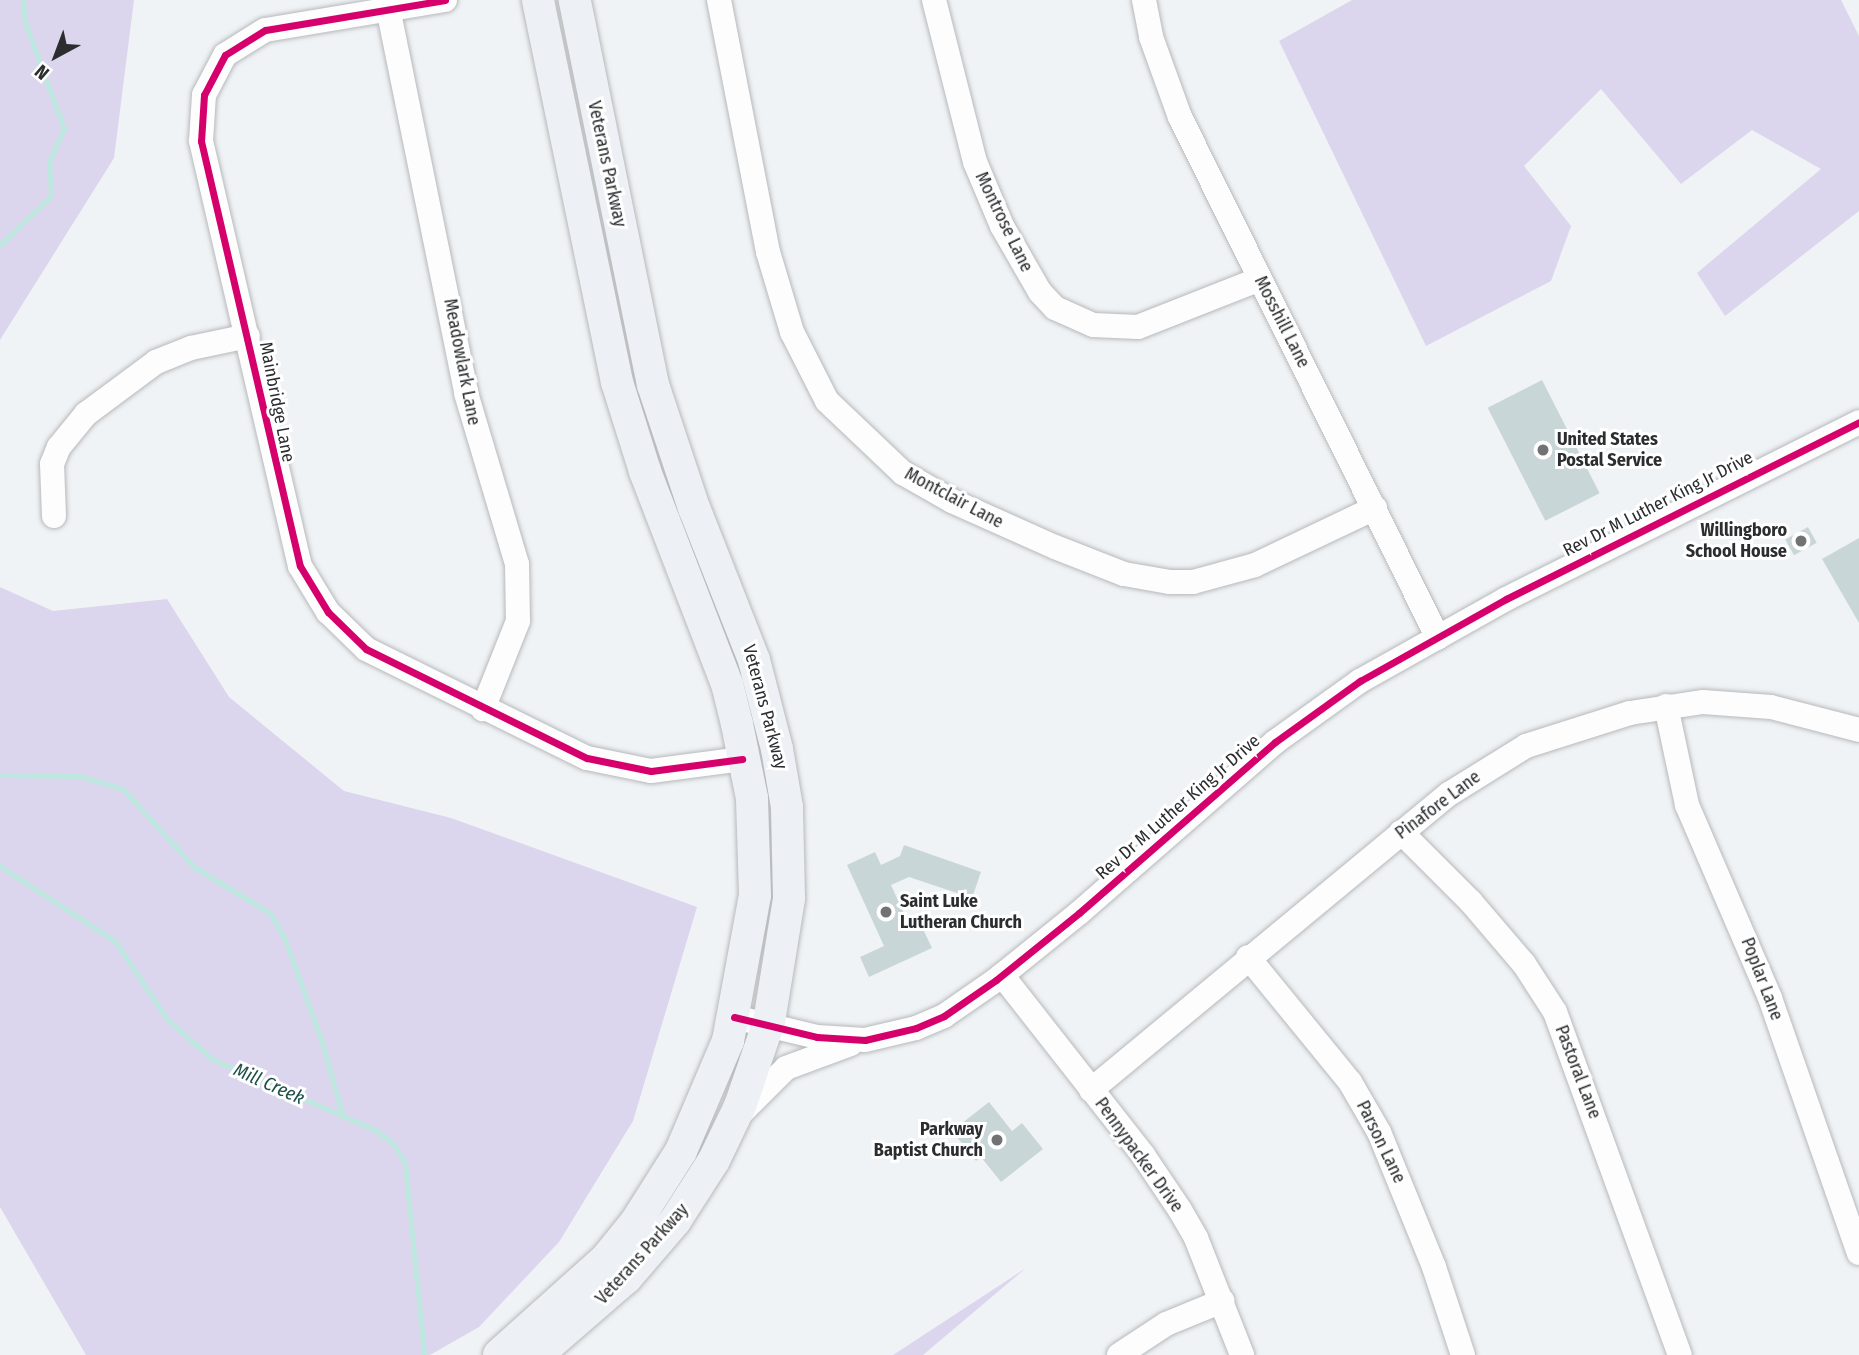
<!DOCTYPE html>
<html>
<head>
<meta charset="utf-8">
<style>
	body { margin:0 }
	#map { position:relative; width:1859px; height:1355px; overflow:hidden; background:#f0f3f5; font-family:"Fira Sans Condensed",sans-serif }
	div>[style] { position:absolute }
	.green>* { inset:0; background:#dbd6ed }
	.stream>* { height:5px; margin:-2.5px; padding:0 2.5px; transform-origin:2.5px; border-radius:2.5px; background:#bee8df }
	.building>* { inset:0; background:#c9d6d8; transform-origin:0 0 }
	.roads { filter:drop-shadow(0 0 2px #b7b9bb) drop-shadow(0 0 2px #b7b9bb) }
	.minor>* { height:24px; margin:-12px; padding:0 12px; transform-origin:12px; border-radius:12px; background:#fdfdfe }
	.major>* { height:32px; margin:-16px; padding:0 16px; transform-origin:16px; border-radius:16px; background:#edf0f5 }
	.cycleway>* { height:7px; margin:-3.5px; padding:0 3.5px; transform-origin:3.5px; border-radius:3.5px; background:#d6006c }
	.dots>* { width:19px; height:19px; translate:-50% -50%; box-sizing:border-box; border:4px solid #fff; border-radius:50% }
	span { translate:-50% -50%; white-space:nowrap; text-align:center; line-height:1.15; -webkit-text-stroke:6px #fff; paint-order:stroke }
	.street-label { font-size:18px; color:#2b2d2f }
	.poi-label { font-size:18px; color:#2b2d2f; font-weight:700 }
	.left { translate:0 -50%; text-align:left }
	.right { translate:-100% -50%; text-align:right }
	.water-label { font-size:19px; color:#205147; font-style:italic }
	.north { position:absolute; left:21px; top:21px; width:70px; height:70px; -webkit-text-stroke:5px #fff; paint-order:stroke; rotate:221deg; font-size:19px; font-weight:700; line-height:28px; text-align:center; color:#2b2d2f }
	.north::after { content:''; display:block; margin:auto; width:24px; height:32px; background:#2b2d2f; clip-path:polygon(50% 0,100% 100%,50% 72%,0 100%) }
</style>
</head>
<body>
<div id="map">
	<div class="green">
		<div style="clip-path:polygon(0 0,134px 0,114px 158px,0 340px)"></div>
		<div style="clip-path:polygon(1352px 0,1841px 0,1859px 36px,1859px 211px,1725px 316px,1697px 273px,1821px 169px,1752px 130px,1681px 184px,1601px 89px,1524px 166px,1571px 226px,1551px 281px,1426px 346px,1279px 41px)"></div>
		<div style="clip-path:polygon(0 587px,53px 611px,167px 599px,229px 697px,344px 791px,451px 818px,697px 907px,633px 1121px,559px 1242px,479px 1327px,430px 1355px,86px 1355px,0 1207px)"></div>
		<div style="clip-path:polygon(1026px 1268px,923px 1355px,893px 1355px)"></div>
	</div>
	<div class="stream">
		<div style="left:0;top:245px;width:71px;rotate:-43.9deg"></div>
		<div style="left:51px;top:196px;width:34px;rotate:-93deg"></div>
		<div style="left:49px;top:162px;width:36px;rotate:-66deg"></div>
		<div style="left:64px;top:129px;width:114px;rotate:-110deg"></div>
		<div style="left:25px;top:22px;width:22px;rotate:-95deg"></div>
		<div style="left:0;top:775px;width:80px;rotate:0.7deg"></div>
		<div style="left:80px;top:776px;width:45px;rotate:16.8deg"></div>
		<div style="left:123px;top:789px;width:105px;rotate:47.7deg"></div>
		<div style="left:194px;top:867px;width:89px;rotate:31.2deg"></div>
		<div style="left:270px;top:913px;width:28px;rotate:60deg"></div>
		<div style="left:284px;top:937px;width:112px;rotate:70.1deg"></div>
		<div style="left:322px;top:1042px;width:78px;rotate:74.4deg"></div>
		<div style="left:0;top:866px;width:137px;rotate:33.1deg"></div>
		<div style="left:115px;top:941px;width:94px;rotate:56.3deg"></div>
		<div style="left:167px;top:1019px;width:60px;rotate:41.6deg"></div>
		<div style="left:212px;top:1059px;width:178px;rotate:23.5deg"></div>
		<div style="left:375px;top:1130px;width:22px;rotate:36deg"></div>
		<div style="left:393px;top:1143px;width:24px;rotate:60deg"></div>
		<div style="left:405px;top:1164px;width:192px;rotate:84.3deg"></div>
	</div>
	<div class="building">
		<div style="left:1542px;top:380px;width:127px;height:61px;rotate:63deg"></div>
		<div style="left:1808px;top:527px;width:18px;height:26px;rotate:61deg"></div>
		<div style="clip-path:polygon(1859px 538px,1859px 623px,1822px 559px)"></div>
		<div style="clip-path:polygon(904px 845px,981px 872px,972px 898px,909px 877px,891px 885px,912px 931px,922px 927px,932px 948px,869px 977px,860px 957px,884px 946px,847px 865px,875px 852px,881px 865px,900px 856px)"></div>
		<div style="clip-path:polygon(989px 1102px,1012px 1131px,1022px 1123px,1043px 1149px,1001px 1182px,981px 1157px,976px 1161px,952px 1131px)"></div>
	</div>
	<div class="roads">
		<div class="minor">
			<div style="left:445px;top:0;width:182px;rotate:170.5deg"></div>
			<div style="left:265px;top:30px;width:47px;rotate:148deg"></div>
			<div style="left:225px;top:55px;width:45px;rotate:117.7deg"></div>
			<div style="left:204px;top:95px;width:46px;rotate:93.7deg"></div>
			<div style="left:201px;top:141px;width:436px;rotate:76.9deg"></div>
			<div style="left:300px;top:566px;width:54px;rotate:58.7deg"></div>
			<div style="left:328px;top:612px;width:53px;rotate:44.2deg"></div>
			<div style="left:366px;top:649px;width:246px;rotate:26.3deg"></div>
			<div style="left:587px;top:758px;width:65px;rotate:11.5deg"></div>
			<div style="left:651px;top:771px;width:92px;rotate:-7.5deg"></div>
			<div style="left:719px;top:0;width:257px;rotate:79deg"></div>
			<div style="left:768px;top:252px;width:84px;rotate:73.3deg"></div>
			<div style="left:792px;top:332px;width:77px;rotate:63.1deg"></div>
			<div style="left:827px;top:401px;width:105px;rotate:43.5deg"></div>
			<div style="left:903px;top:473px;width:56px;rotate:29.7deg"></div>
			<div style="left:952px;top:501px;width:113px;rotate:24.1deg"></div>
			<div style="left:1055px;top:547px;width:74px;rotate:21.4deg"></div>
			<div style="left:1124px;top:574px;width:47px;rotate:9.9deg"></div>
			<div style="left:1170px;top:582px;width:23px"></div>
			<div style="left:1193px;top:582px;width:64px;rotate:-15.3deg"></div>
			<div style="left:1255px;top:565px;width:133px;rotate:-25.4deg"></div>
			<div style="left:934px;top:0;width:167px;rotate:75.8deg"></div>
			<div style="left:975px;top:162px;width:69px;rotate:67.1deg"></div>
			<div style="left:1002px;top:226px;width:76px;rotate:60.1deg"></div>
			<div style="left:1040px;top:292px;width:22px;rotate:47deg"></div>
			<div style="left:1055px;top:308px;width:42px;rotate:24.1deg"></div>
			<div style="left:1093px;top:325px;width:45px;rotate:2.5deg"></div>
			<div style="left:1138px;top:327px;width:131px;rotate:-21.5deg"></div>
			<div style="left:1144px;top:0;width:38px;rotate:79deg"></div>
			<div style="left:1151px;top:37px;width:85px;rotate:70.1deg"></div>
			<div style="left:1180px;top:117px;width:581px;rotate:63.66deg"></div>
			<div style="left:388px;top:8px;width:393px;rotate:78.5deg"></div>
			<div style="left:466px;top:393px;width:178px;rotate:73.4deg"></div>
			<div style="left:517px;top:564px;width:57px;rotate:89deg"></div>
			<div style="left:518px;top:621px;width:95px;rotate:111.7deg"></div>
			<div style="left:54px;top:516px;width:52px;rotate:-92.2deg"></div>
			<div style="left:52px;top:464px;width:18px;rotate:-68deg"></div>
			<div style="left:59px;top:447px;width:43px;rotate:-50.7deg"></div>
			<div style="left:86px;top:414px;width:87px;rotate:-36.6deg"></div>
			<div style="left:156px;top:362px;width:38px;rotate:-22deg"></div>
			<div style="left:191px;top:348px;width:58px;rotate:-11.9deg"></div>
			<div style="left:1666px;top:706px;width:101px;rotate:78deg"></div>
			<div style="left:1687px;top:805px;width:210px;rotate:66.7deg"></div>
			<div style="left:1770px;top:998px;width:270px;rotate:70.8deg"></div>
			<div style="left:1401px;top:832px;width:99px;rotate:45deg"></div>
			<div style="left:1471px;top:902px;width:82px;rotate:49.5deg"></div>
			<div style="left:1524px;top:964px;width:57px;rotate:57.1deg"></div>
			<div style="left:1555px;top:1012px;width:365px;rotate:70deg"></div>
			<div style="left:1248px;top:957px;width:161px;rotate:50.8deg"></div>
			<div style="left:1350px;top:1082px;width:58px;rotate:59.9deg"></div>
			<div style="left:1379px;top:1132px;width:146px;rotate:67.8deg"></div>
			<div style="left:1434px;top:1267px;width:93px;rotate:71.8deg"></div>
			<div style="left:1002px;top:975px;width:229px;rotate:51.9deg"></div>
			<div style="left:1143px;top:1155px;width:66px;rotate:56.1deg"></div>
			<div style="left:1180px;top:1210px;width:32px;rotate:60deg"></div>
			<div style="left:1196px;top:1238px;width:126px;rotate:68.5deg"></div>
			<div style="left:734px;top:1017px;width:85px;rotate:13.5deg"></div>
			<div style="left:817px;top:1037px;width:48px;rotate:3.6deg"></div>
			<div style="left:865px;top:1040px;width:52px;rotate:-13.2deg"></div>
			<div style="left:916px;top:1028px;width:30px;rotate:-23deg"></div>
			<div style="left:944px;top:1016px;width:63px;rotate:-34.7deg"></div>
			<div style="left:996px;top:980px;width:107px;rotate:-38.9deg"></div>
			<div style="left:1079px;top:913px;width:260px;rotate:-41.1deg"></div>
			<div style="left:1275px;top:742px;width:105px;rotate:-35.7deg"></div>
			<div style="left:1360px;top:681px;width:167px;rotate:-29.3deg"></div>
			<div style="left:1506px;top:599px;width:395px;rotate:-26.6deg"></div>
			<div style="left:1091px;top:1090px;width:465px;rotate:-39.6deg"></div>
			<div style="left:1449px;top:794px;width:91px;rotate:-31.9deg"></div>
			<div style="left:1526px;top:746px;width:109px;rotate:-17.6deg"></div>
			<div style="left:1630px;top:713px;width:74px;rotate:-8.6deg"></div>
			<div style="left:1703px;top:702px;width:68px;rotate:4.2deg"></div>
			<div style="left:1771px;top:707px;width:91px;rotate:14.6deg"></div>
			<div style="left:742px;top:1112px;width:62px;rotate:-45deg"></div>
			<div style="left:786px;top:1068px;width:69px;rotate:-20.3deg"></div>
			<div style="left:1119px;top:1355px;width:56px;rotate:-33.4deg"></div>
			<div style="left:1166px;top:1324px;width:61px;rotate:-22.3deg"></div>
		</div>
		<div class="major">
			<div style="left:499px;top:1355px;width:144px;rotate:-41.9deg"></div>
			<div style="left:606px;top:1259px;width:48px;rotate:-51deg"></div>
			<div style="left:636px;top:1222px;width:84px;rotate:-57.6deg"></div>
			<div style="left:681px;top:1151px;width:120px;rotate:-66.9deg"></div>
			<div style="left:728px;top:1041px;width:148px;rotate:-79.5deg"></div>
			<div style="left:755px;top:895px;width:97px;rotate:-91.8deg"></div>
			<div style="left:752px;top:798px;width:76px;rotate:-101.5deg"></div>
			<div style="left:737px;top:724px;width:41px;rotate:-104deg"></div>
			<div style="left:727px;top:684px;width:228px;rotate:-111.1deg"></div>
			<div style="left:645px;top:471px;width:93px;rotate:-107.5deg"></div>
			<div style="left:617px;top:382px;width:390px;rotate:-101.7deg"></div>
			<div style="left:537px;top:1355px;width:118px;rotate:-40.9deg"></div>
			<div style="left:626px;top:1278px;width:75px;rotate:-49.3deg"></div>
			<div style="left:675px;top:1221px;width:72px;rotate:-57.4deg"></div>
			<div style="left:714px;top:1160px;width:60px;rotate:-64.3deg"></div>
			<div style="left:740px;top:1106px;width:89px;rotate:-71deg"></div>
			<div style="left:769px;top:1022px;width:126px;rotate:-80.8deg"></div>
			<div style="left:789px;top:898px;width:91px;rotate:-91.3deg"></div>
			<div style="left:787px;top:807px;width:59px;rotate:-99.8deg"></div>
			<div style="left:777px;top:749px;width:92px;rotate:-104.5deg"></div>
			<div style="left:754px;top:660px;width:163px;rotate:-111.5deg"></div>
			<div style="left:694px;top:508px;width:130px;rotate:-108.4deg"></div>
			<div style="left:653px;top:385px;width:393px;rotate:-101.5deg"></div>
		</div>
	</div>
	<div class="cycleway">
		<div style="left:445px;top:0;width:182px;rotate:170.5deg"></div>
		<div style="left:265px;top:30px;width:47px;rotate:148deg"></div>
		<div style="left:225px;top:55px;width:45px;rotate:117.7deg"></div>
		<div style="left:204px;top:95px;width:46px;rotate:93.7deg"></div>
		<div style="left:201px;top:141px;width:436px;rotate:76.9deg"></div>
		<div style="left:300px;top:566px;width:54px;rotate:58.7deg"></div>
		<div style="left:328px;top:612px;width:53px;rotate:44.2deg"></div>
		<div style="left:366px;top:649px;width:246px;rotate:26.3deg"></div>
		<div style="left:587px;top:758px;width:65px;rotate:11.5deg"></div>
		<div style="left:651px;top:771px;width:92px;rotate:-7.5deg"></div>
		<div style="left:734px;top:1017px;width:85px;rotate:13.5deg"></div>
		<div style="left:817px;top:1037px;width:48px;rotate:3.6deg"></div>
		<div style="left:865px;top:1040px;width:52px;rotate:-13.2deg"></div>
		<div style="left:916px;top:1028px;width:30px;rotate:-23deg"></div>
		<div style="left:944px;top:1016px;width:63px;rotate:-34.7deg"></div>
		<div style="left:996px;top:980px;width:107px;rotate:-38.9deg"></div>
		<div style="left:1079px;top:913px;width:260px;rotate:-41.1deg"></div>
		<div style="left:1275px;top:742px;width:105px;rotate:-35.7deg"></div>
		<div style="left:1360px;top:681px;width:167px;rotate:-29.3deg"></div>
		<div style="left:1506px;top:599px;width:395px;rotate:-26.6deg"></div>
	</div>
	<div class="dots">
		<div style="left:1543px;top:450px;background:#707274"></div>
		<div style="left:1801px;top:541px;background:#707274"></div>
		<div style="left:886px;top:912px;background:#707274"></div>
		<div style="left:997px;top:1140px;background:#707274"></div>
	</div>
	<div class="street-label">
		<span style="left:607px;top:164px;rotate:78deg">Veterans Parkway</span>
		<span style="left:1004px;top:222px;rotate:64deg">Montrose Lane</span>
		<span style="left:1282px;top:322px;rotate:63deg">Mosshill Lane</span>
		<span style="left:462px;top:362px;rotate:79deg">Meadowlark Lane</span>
		<span style="left:277px;top:402px;rotate:79deg">Mainbridge Lane</span>
		<span style="left:954px;top:498px;rotate:28deg">Montclair Lane</span>
		<span style="left:1658px;top:504px;rotate:-27deg">Rev Dr M Luther King Jr Drive</span>
		<span style="left:765px;top:707px;rotate:75deg">Veterans Parkway</span>
		<span style="left:1438px;top:805px;rotate:-37deg">Pinafore Lane</span>
		<span style="left:1178px;top:807px;rotate:-41deg">Rev Dr M Luther King Jr Drive</span>
		<span style="left:1762px;top:979px;rotate:69deg">Poplar Lane</span>
		<span style="left:1578px;top:1072px;rotate:69deg">Pastoral Lane</span>
		<span style="left:1381px;top:1142px;rotate:64deg">Parson Lane</span>
		<span style="left:1139px;top:1155px;rotate:54deg">Pennypacker Drive</span>
		<span style="left:642px;top:1254px;rotate:-48deg">Veterans Parkway</span>
	</div>
	<div class="poi-label">
		<span class="left" style="left:1557px;top:450px">United States<br>Postal Service</span>
		<span class="right" style="left:1787px;top:541px">Willingboro<br>School House</span>
		<span class="left" style="left:900px;top:912px">Saint Luke<br>Lutheran Church</span>
		<span class="right" style="left:983px;top:1140px">Parkway<br>Baptist Church</span>
	</div>
	<div class="water-label">
		<span style="left:269px;top:1084px;rotate:24deg">Mill Creek</span>
	</div>
	<div class="north">N</div>
</div>
</body>
</html>
